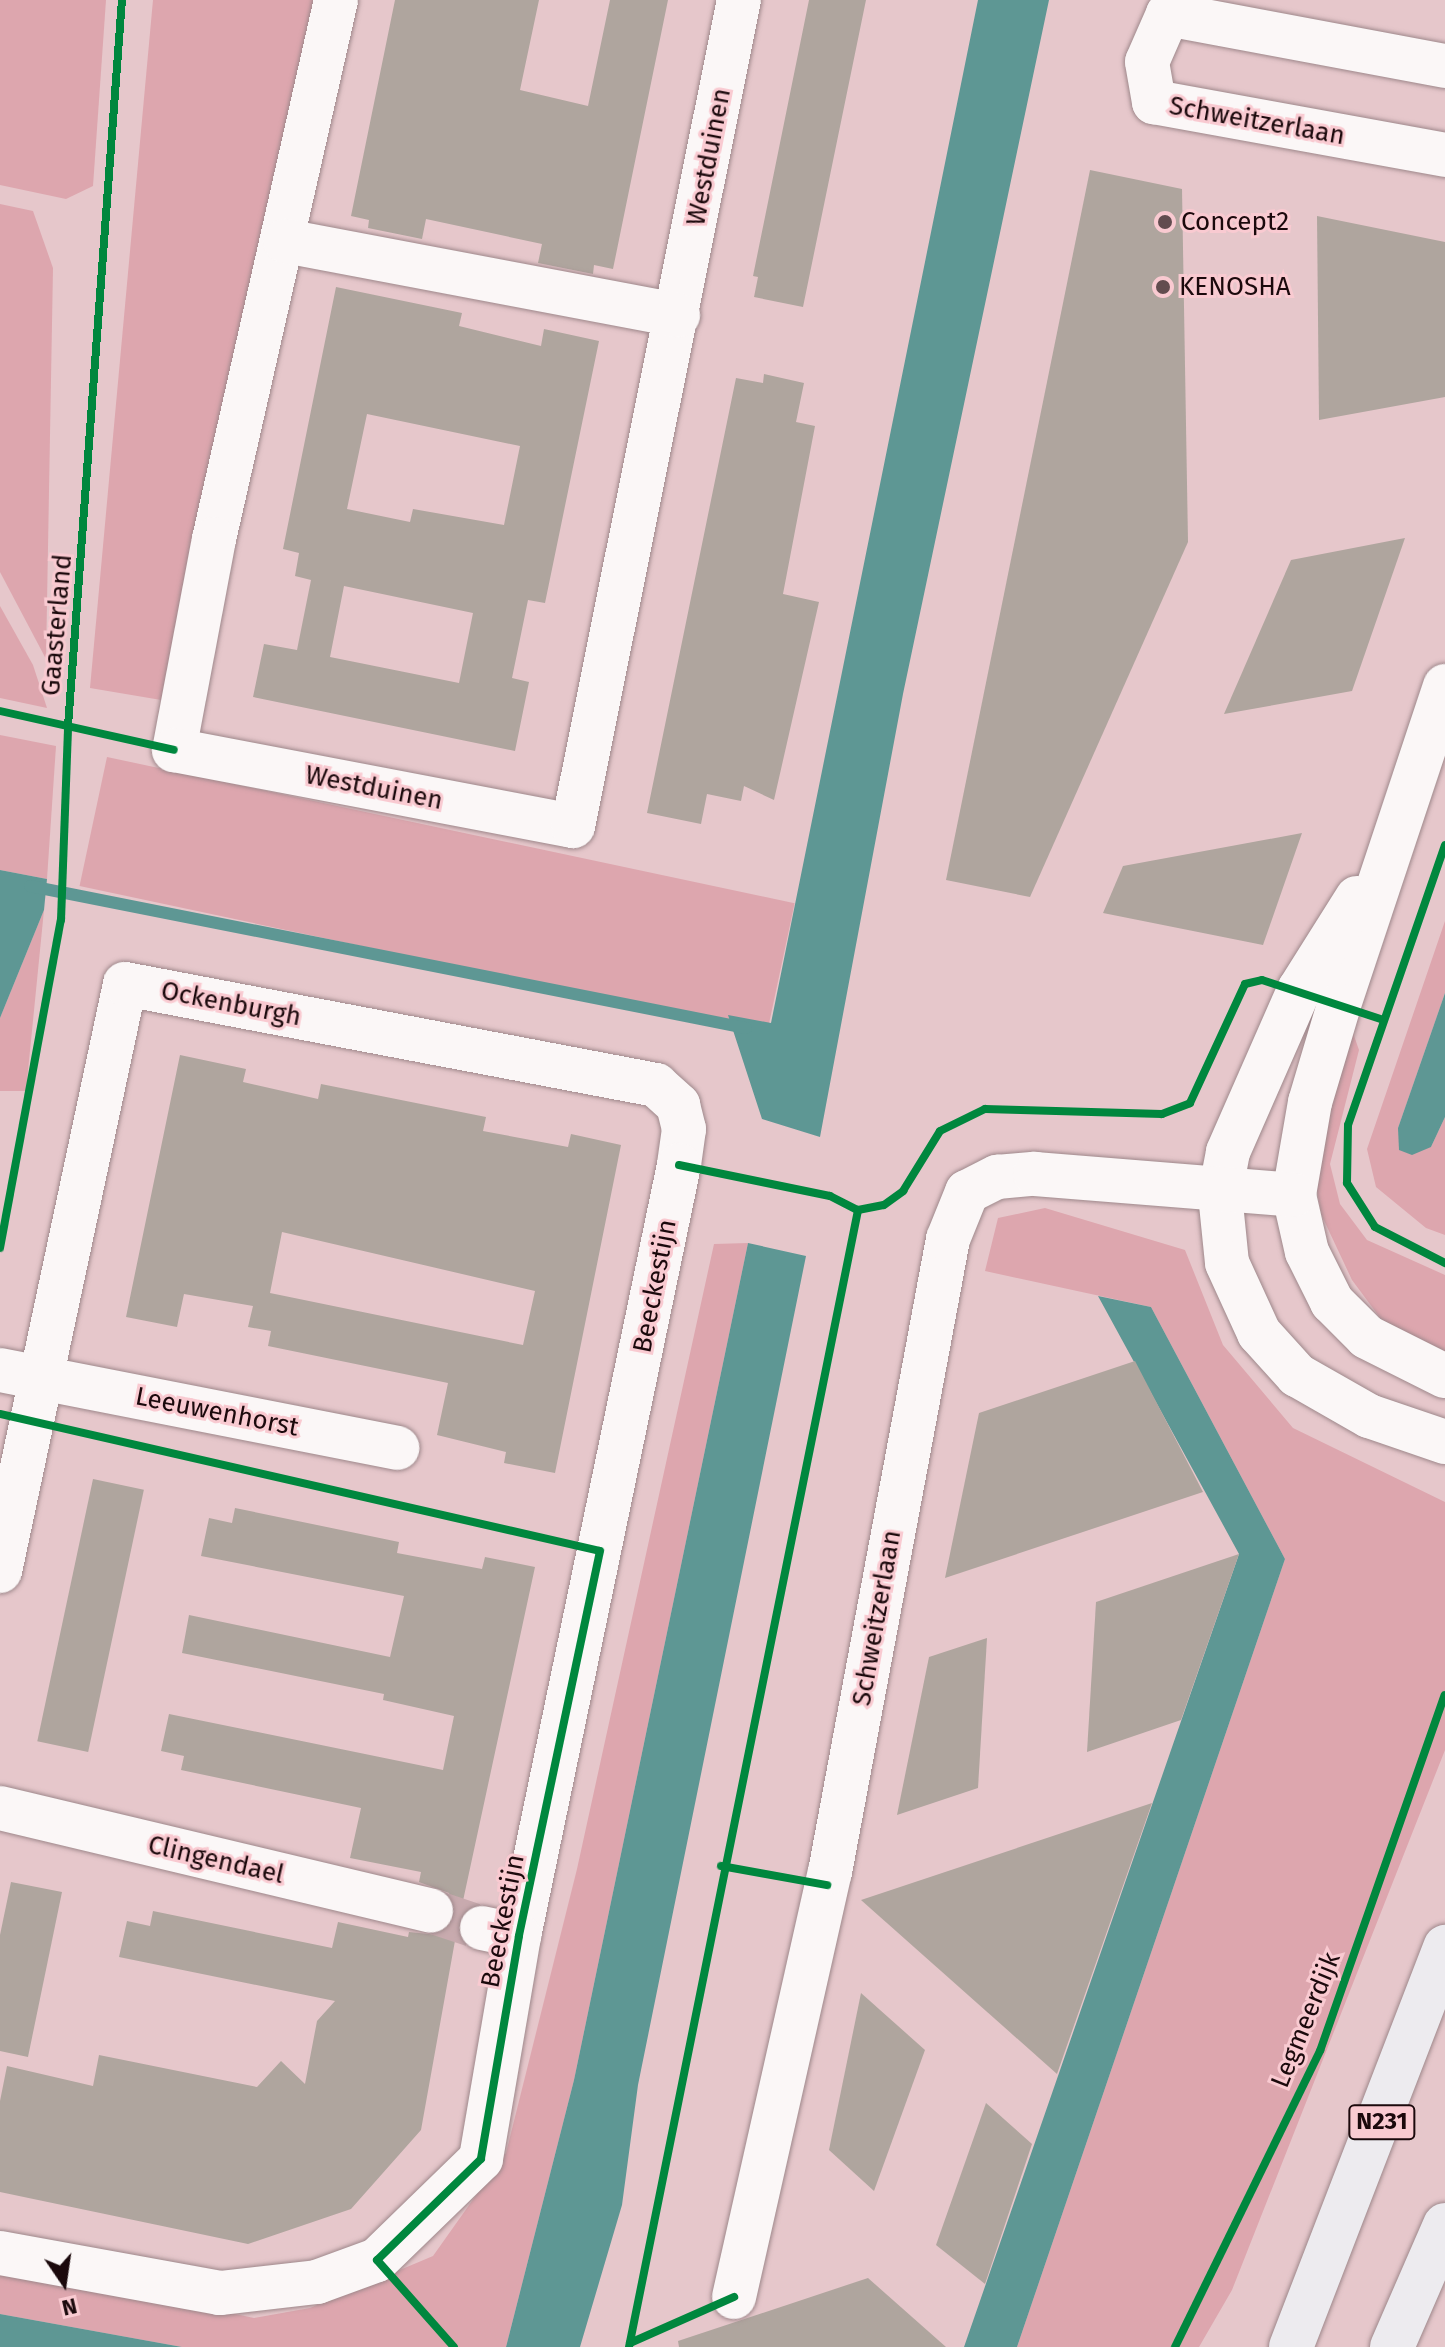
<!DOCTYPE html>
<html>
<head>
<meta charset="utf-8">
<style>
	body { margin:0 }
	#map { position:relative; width:1445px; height:2347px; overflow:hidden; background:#e6c7cb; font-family:"Fira Sans",sans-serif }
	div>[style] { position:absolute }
	.green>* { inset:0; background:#dda6ae; transform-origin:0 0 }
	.water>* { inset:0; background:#5e9794 }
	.stream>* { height:12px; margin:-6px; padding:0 6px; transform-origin:6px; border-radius:6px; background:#5e9794 }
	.building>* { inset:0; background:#afa59e; transform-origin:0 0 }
	.minor-tunnel>* { height:44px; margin-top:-22px; transform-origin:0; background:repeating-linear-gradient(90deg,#c8aaae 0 44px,transparent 0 66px) }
	.roads { filter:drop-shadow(0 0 2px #9e888b) drop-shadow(0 0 2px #9e888b) }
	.minor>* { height:44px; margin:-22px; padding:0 22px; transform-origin:22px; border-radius:22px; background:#fbf7f7 }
	.major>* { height:44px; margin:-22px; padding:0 22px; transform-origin:22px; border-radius:22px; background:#edebef }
	.cycleway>* { height:8px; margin:-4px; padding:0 4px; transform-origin:4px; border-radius:4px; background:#00873e }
	.dots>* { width:22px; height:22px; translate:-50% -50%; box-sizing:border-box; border:4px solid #f9cad1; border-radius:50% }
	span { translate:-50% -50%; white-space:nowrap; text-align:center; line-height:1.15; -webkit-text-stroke:6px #f9cad1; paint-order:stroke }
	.shield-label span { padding:2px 6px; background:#f9cad1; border:2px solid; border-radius:6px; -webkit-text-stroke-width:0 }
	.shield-label { font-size:24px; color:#1b090c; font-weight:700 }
	.street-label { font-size:26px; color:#1b090c }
	.poi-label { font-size:26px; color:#1b090c }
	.left { translate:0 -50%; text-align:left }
	.north { position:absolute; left:24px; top:2243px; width:80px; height:80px; -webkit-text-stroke:6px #f9cad1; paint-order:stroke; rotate:167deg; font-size:22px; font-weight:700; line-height:32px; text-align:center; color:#1b090c }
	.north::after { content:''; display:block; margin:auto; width:28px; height:36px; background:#1b090c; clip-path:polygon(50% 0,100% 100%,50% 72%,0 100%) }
</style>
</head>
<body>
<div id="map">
	<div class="green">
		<div style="clip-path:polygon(0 0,106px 0,93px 186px,66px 199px,0 185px)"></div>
		<div style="clip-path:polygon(153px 0,313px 0,173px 702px,90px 688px)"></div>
		<div style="clip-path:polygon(0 204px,33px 211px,53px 268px,46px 659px,0 572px)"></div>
		<div style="clip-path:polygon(0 606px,33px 665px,47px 708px,0 698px)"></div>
		<div style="clip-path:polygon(0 735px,56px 746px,47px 879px,0 870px)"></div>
		<div style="left:107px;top:757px;width:703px;height:132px;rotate:12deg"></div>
		<div style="clip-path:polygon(44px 910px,26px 1091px,0 1091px,0 1018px)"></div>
		<div style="clip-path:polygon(1445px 921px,1445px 993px,1398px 1128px,1431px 1147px,1445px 1117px,1445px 1235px,1426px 1228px,1376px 1187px,1367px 1149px)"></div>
		<div style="clip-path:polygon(1352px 1030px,1359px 1050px,1330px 1164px,1340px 1204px,1367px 1240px,1445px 1275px,1445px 1364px,1381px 1319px,1352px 1280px,1321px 1214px,1314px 1172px)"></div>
		<div style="clip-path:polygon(1045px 1208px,1185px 1250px,1223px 1345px,1293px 1428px,1445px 1502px,1445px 1750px,1232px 2290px,1199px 2347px,1017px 2347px,1285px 1559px,1151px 1307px,985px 1271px,998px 1218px)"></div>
		<div style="clip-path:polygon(748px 1243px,574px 2080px,506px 2347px,182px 2347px,0 2314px,0 2264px,254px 2318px,310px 2308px,433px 2256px,506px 2153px,577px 1869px,714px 1244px)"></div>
	</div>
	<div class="water">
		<div style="clip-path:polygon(978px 0,1049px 0,903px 694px,820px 1137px,762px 1119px,728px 1015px,771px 1023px)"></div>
		<div style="clip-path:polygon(0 870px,47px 879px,44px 910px,0 1018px)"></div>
		<div style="clip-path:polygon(1445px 993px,1445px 1117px,1431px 1147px,1412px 1155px,1399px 1150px,1398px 1128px)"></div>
		<div style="clip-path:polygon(748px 1243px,806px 1256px,638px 2085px,622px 2205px,580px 2347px,506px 2347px,574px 2080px)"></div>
		<div style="clip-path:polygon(1098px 1296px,1151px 1307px,1285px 1559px,1017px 2347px,964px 2347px,1239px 1554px)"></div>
		<div style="clip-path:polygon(0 2314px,182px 2347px,0 2347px)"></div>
	</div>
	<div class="stream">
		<div style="left:30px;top:886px;width:730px;rotate:11.22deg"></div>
	</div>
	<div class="building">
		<div style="clip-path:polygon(395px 0,539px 0,520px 90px,588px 106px,610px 0,668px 0,613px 269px,594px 265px,593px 274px,538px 263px,542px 244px,426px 219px,422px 239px,368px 228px,369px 220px,351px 216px)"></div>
		<div style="clip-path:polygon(809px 0,866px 0,803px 307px,754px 297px,758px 277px,753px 276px)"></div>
		<div style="clip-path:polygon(1090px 170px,1182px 189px,1188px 542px,1030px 897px,946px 880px)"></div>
		<div style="clip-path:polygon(1317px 216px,1445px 242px,1445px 397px,1319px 420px)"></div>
		<div style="clip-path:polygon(evenodd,336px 287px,462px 313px,459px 326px,541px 346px,544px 329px,599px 341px,545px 603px,528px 600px,512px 678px,529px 682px,515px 751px,253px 697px,264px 644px,297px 650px,311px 580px,295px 576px,299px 553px,283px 549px,336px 287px,367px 414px,520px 446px,504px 525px,413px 509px,410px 522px,347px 509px,367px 414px,336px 287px,344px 586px,473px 613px,459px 683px,330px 657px,344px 586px)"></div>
		<div style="clip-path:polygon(764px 374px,804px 383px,796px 422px,815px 426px,783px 594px,819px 602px,774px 800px,744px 786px,741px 801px,707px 794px,701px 824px,647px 813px,736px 378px,763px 383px)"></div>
		<div style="clip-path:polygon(1405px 538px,1352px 691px,1224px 714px,1291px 560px)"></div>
		<div style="clip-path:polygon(1302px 833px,1263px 945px,1103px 913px,1123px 866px)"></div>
		<div style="clip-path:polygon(evenodd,180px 1055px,246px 1069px,243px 1082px,318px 1099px,321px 1084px,486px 1117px,483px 1131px,568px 1147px,571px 1134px,621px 1145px,555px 1473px,504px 1463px,506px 1452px,437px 1435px,448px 1383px,268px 1346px,271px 1331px,248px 1327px,253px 1306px,184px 1294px,177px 1327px,126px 1317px,180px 1055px,282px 1232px,535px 1291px,523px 1345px,270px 1293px,282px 1232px)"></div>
		<div style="clip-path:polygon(1135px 1361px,1203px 1492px,945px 1578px,979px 1413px)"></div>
		<div style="left:93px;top:1479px;width:52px;height:268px;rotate:12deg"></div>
		<div style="clip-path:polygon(235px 1508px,399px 1542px,397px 1553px,482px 1569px,485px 1557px,535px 1567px,458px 1924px,421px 2130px,351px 2209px,248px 2244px,0 2192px,0 2101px,7px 2066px,93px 2086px,99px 2055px,257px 2087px,281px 2061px,305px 2084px,317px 2021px,335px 2001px,119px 1957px,127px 1921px,150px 1926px,153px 1911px,332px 1948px,338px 1922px,408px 1937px,409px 1932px,439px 1935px,455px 1918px,449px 1893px,419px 1882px,421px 1872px,350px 1858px,361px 1808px,181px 1770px,184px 1756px,161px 1751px,169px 1714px,443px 1770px,454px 1716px,383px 1700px,384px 1694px,182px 1653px,189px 1615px,390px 1657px,404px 1596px,201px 1556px,209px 1518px,232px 1523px)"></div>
		<div style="clip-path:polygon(1239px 1554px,1181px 1720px,1087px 1752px,1096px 1602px)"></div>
		<div style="clip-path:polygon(987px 1638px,978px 1788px,897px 1815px,929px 1657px)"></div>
		<div style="clip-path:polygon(1152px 1803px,1057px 2074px,861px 1900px)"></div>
		<div style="clip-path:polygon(11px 1882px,62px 1892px,28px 2057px,0 2051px,0 1935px)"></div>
		<div style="clip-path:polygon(861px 1993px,925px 2050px,874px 2191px,829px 2150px)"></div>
		<div style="clip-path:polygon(986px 2103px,1032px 2144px,985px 2284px,936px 2245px)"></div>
		<div style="clip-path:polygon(868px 2278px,946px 2347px,679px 2347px,678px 2341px)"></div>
	</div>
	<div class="minor-tunnel">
		<div style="left:431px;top:1911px;width:54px;rotate:18.4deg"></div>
	</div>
	<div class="roads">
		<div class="minor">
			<div style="left:336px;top:0;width:553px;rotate:102.75deg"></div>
			<div style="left:214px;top:539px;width:215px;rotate:100.7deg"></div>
			<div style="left:174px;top:750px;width:406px;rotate:10.8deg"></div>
			<div style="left:573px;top:826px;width:843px;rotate:-78.64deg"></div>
			<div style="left:1445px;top:66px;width:282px;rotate:-169.4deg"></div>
			<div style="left:1168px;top:14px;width:52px;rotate:113.6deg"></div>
			<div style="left:1147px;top:62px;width:41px;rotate:80.1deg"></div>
			<div style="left:1154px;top:102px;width:296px;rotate:10.3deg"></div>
			<div style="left:285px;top:241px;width:400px;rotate:10.7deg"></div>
			<div style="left:1445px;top:686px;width:336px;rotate:108.4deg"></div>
			<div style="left:1339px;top:1005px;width:101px;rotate:106.6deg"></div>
			<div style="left:1310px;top:1102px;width:94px;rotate:99.8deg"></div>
			<div style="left:1294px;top:1195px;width:58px;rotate:77.2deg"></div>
			<div style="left:1307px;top:1252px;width:56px;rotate:63.4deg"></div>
			<div style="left:1332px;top:1302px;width:49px;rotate:45deg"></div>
			<div style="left:1367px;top:1337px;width:87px;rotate:26.6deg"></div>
			<div style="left:1357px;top:898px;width:109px;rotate:122.2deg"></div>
			<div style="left:1299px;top:990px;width:177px;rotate:113.7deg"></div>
			<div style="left:1228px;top:1152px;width:43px;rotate:100.8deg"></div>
			<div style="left:1220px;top:1194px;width:69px;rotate:84.2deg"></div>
			<div style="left:1227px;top:1263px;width:77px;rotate:65.4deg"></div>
			<div style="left:1259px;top:1333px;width:57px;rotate:47.9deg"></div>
			<div style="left:1297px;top:1375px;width:83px;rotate:29.7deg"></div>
			<div style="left:1369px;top:1416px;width:80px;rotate:18.9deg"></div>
			<div style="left:0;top:1370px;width:405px;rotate:11.1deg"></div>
			<div style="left:0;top:1571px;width:600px;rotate:-77.98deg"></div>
			<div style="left:125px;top:984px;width:541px;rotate:10.77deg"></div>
			<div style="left:656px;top:1085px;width:30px;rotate:42deg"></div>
			<div style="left:678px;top:1105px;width:25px;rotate:76deg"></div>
			<div style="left:684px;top:1129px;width:36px;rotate:98deg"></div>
			<div style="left:679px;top:1165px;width:787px;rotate:101.72deg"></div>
			<div style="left:519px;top:1936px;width:226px;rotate:99.7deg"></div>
			<div style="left:481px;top:2159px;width:145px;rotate:135.8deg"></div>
			<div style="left:377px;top:2260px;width:64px;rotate:159.9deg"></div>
			<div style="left:317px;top:2282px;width:98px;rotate:173.5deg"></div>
			<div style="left:220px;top:2293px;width:224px;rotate:-169.7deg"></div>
			<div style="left:0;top:1808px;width:443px;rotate:13.4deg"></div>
			<div style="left:482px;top:1928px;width:38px;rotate:12deg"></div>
			<div style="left:734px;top:2297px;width:436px;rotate:-77.3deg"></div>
			<div style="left:830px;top:1872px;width:644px;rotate:-79.44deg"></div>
			<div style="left:948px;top:1239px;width:51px;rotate:-68deg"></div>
			<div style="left:967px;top:1192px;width:34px;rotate:-27deg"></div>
			<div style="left:997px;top:1177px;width:38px;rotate:-5deg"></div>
			<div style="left:1035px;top:1174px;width:260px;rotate:4.6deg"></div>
		</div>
		<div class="major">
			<div style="left:1291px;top:2347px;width:429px;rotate:-68.9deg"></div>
			<div style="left:1392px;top:2347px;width:133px;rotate:-66.5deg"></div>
		</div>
	</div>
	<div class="cycleway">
		<div style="left:0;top:711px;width:178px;rotate:12.6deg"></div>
		<div style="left:1445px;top:845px;width:296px;rotate:109.1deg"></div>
		<div style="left:1348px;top:1125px;width:58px;rotate:91deg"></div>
		<div style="left:1347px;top:1183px;width:52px;rotate:57.5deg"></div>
		<div style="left:1375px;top:1227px;width:79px;rotate:27.2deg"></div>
		<div style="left:679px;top:1165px;width:154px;rotate:11.6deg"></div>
		<div style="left:830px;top:1196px;width:31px;rotate:27deg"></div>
		<div style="left:0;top:1248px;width:334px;rotate:-79.5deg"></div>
		<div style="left:61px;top:920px;width:194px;rotate:-87.9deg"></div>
		<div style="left:68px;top:726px;width:728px;rotate:-85.75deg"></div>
		<div style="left:0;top:1414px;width:615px;rotate:12.86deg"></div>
		<div style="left:600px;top:1551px;width:393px;rotate:101.9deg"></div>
		<div style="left:519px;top:1936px;width:226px;rotate:99.7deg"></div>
		<div style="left:481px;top:2159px;width:145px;rotate:135.8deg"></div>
		<div style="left:377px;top:2260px;width:116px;rotate:48.5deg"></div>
		<div style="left:721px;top:1866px;width:108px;rotate:10.2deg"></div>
		<div style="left:630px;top:2343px;width:114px;rotate:-23.9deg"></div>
		<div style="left:629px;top:2347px;width:1160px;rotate:-78.61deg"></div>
		<div style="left:858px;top:1210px;width:26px;rotate:-11deg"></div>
		<div style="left:884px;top:1205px;width:24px;rotate:-36deg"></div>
		<div style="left:903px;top:1191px;width:70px;rotate:-58.3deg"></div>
		<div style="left:940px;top:1131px;width:50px;rotate:-26.1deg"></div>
		<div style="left:985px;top:1109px;width:177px;rotate:1.6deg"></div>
		<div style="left:1162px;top:1114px;width:30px;rotate:-21deg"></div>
		<div style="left:1190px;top:1103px;width:131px;rotate:-65.2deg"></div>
		<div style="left:1245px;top:984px;width:17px;rotate:-13deg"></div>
		<div style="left:1262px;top:980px;width:128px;rotate:18.2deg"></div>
		<div style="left:1175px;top:2347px;width:330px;rotate:-63.9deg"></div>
		<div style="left:1320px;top:2051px;width:377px;rotate:-70.7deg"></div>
	</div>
	<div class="dots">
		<div style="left:1165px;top:222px;background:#624c4f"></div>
		<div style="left:1163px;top:287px;background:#624c4f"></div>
	</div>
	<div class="shield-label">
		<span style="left:1382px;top:2122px">N231</span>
	</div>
	<div class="street-label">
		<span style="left:1257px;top:121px;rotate:10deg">Schweitzerlaan</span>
		<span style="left:709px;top:157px;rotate:-79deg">Westduinen</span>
		<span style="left:57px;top:625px;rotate:-85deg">Gaasterland</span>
		<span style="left:374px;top:788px;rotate:11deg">Westduinen</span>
		<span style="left:231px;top:1004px;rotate:11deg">Ockenburgh</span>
		<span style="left:655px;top:1286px;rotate:-79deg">Beeckestijn</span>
		<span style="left:217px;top:1412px;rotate:11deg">Leeuwenhorst</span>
		<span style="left:877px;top:1618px;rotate:-80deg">Schweitzerlaan</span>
		<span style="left:216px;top:1860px;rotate:13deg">Clingendael</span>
		<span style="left:503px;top:1921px;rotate:-79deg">Beeckestijn</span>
		<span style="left:1306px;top:2020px;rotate:-68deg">Legmeerdijk</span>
	</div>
	<div class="poi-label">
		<span class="left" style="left:1181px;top:222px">Concept2</span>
		<span class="left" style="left:1179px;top:287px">KENOSHA</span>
	</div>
	<div class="north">N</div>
</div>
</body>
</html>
